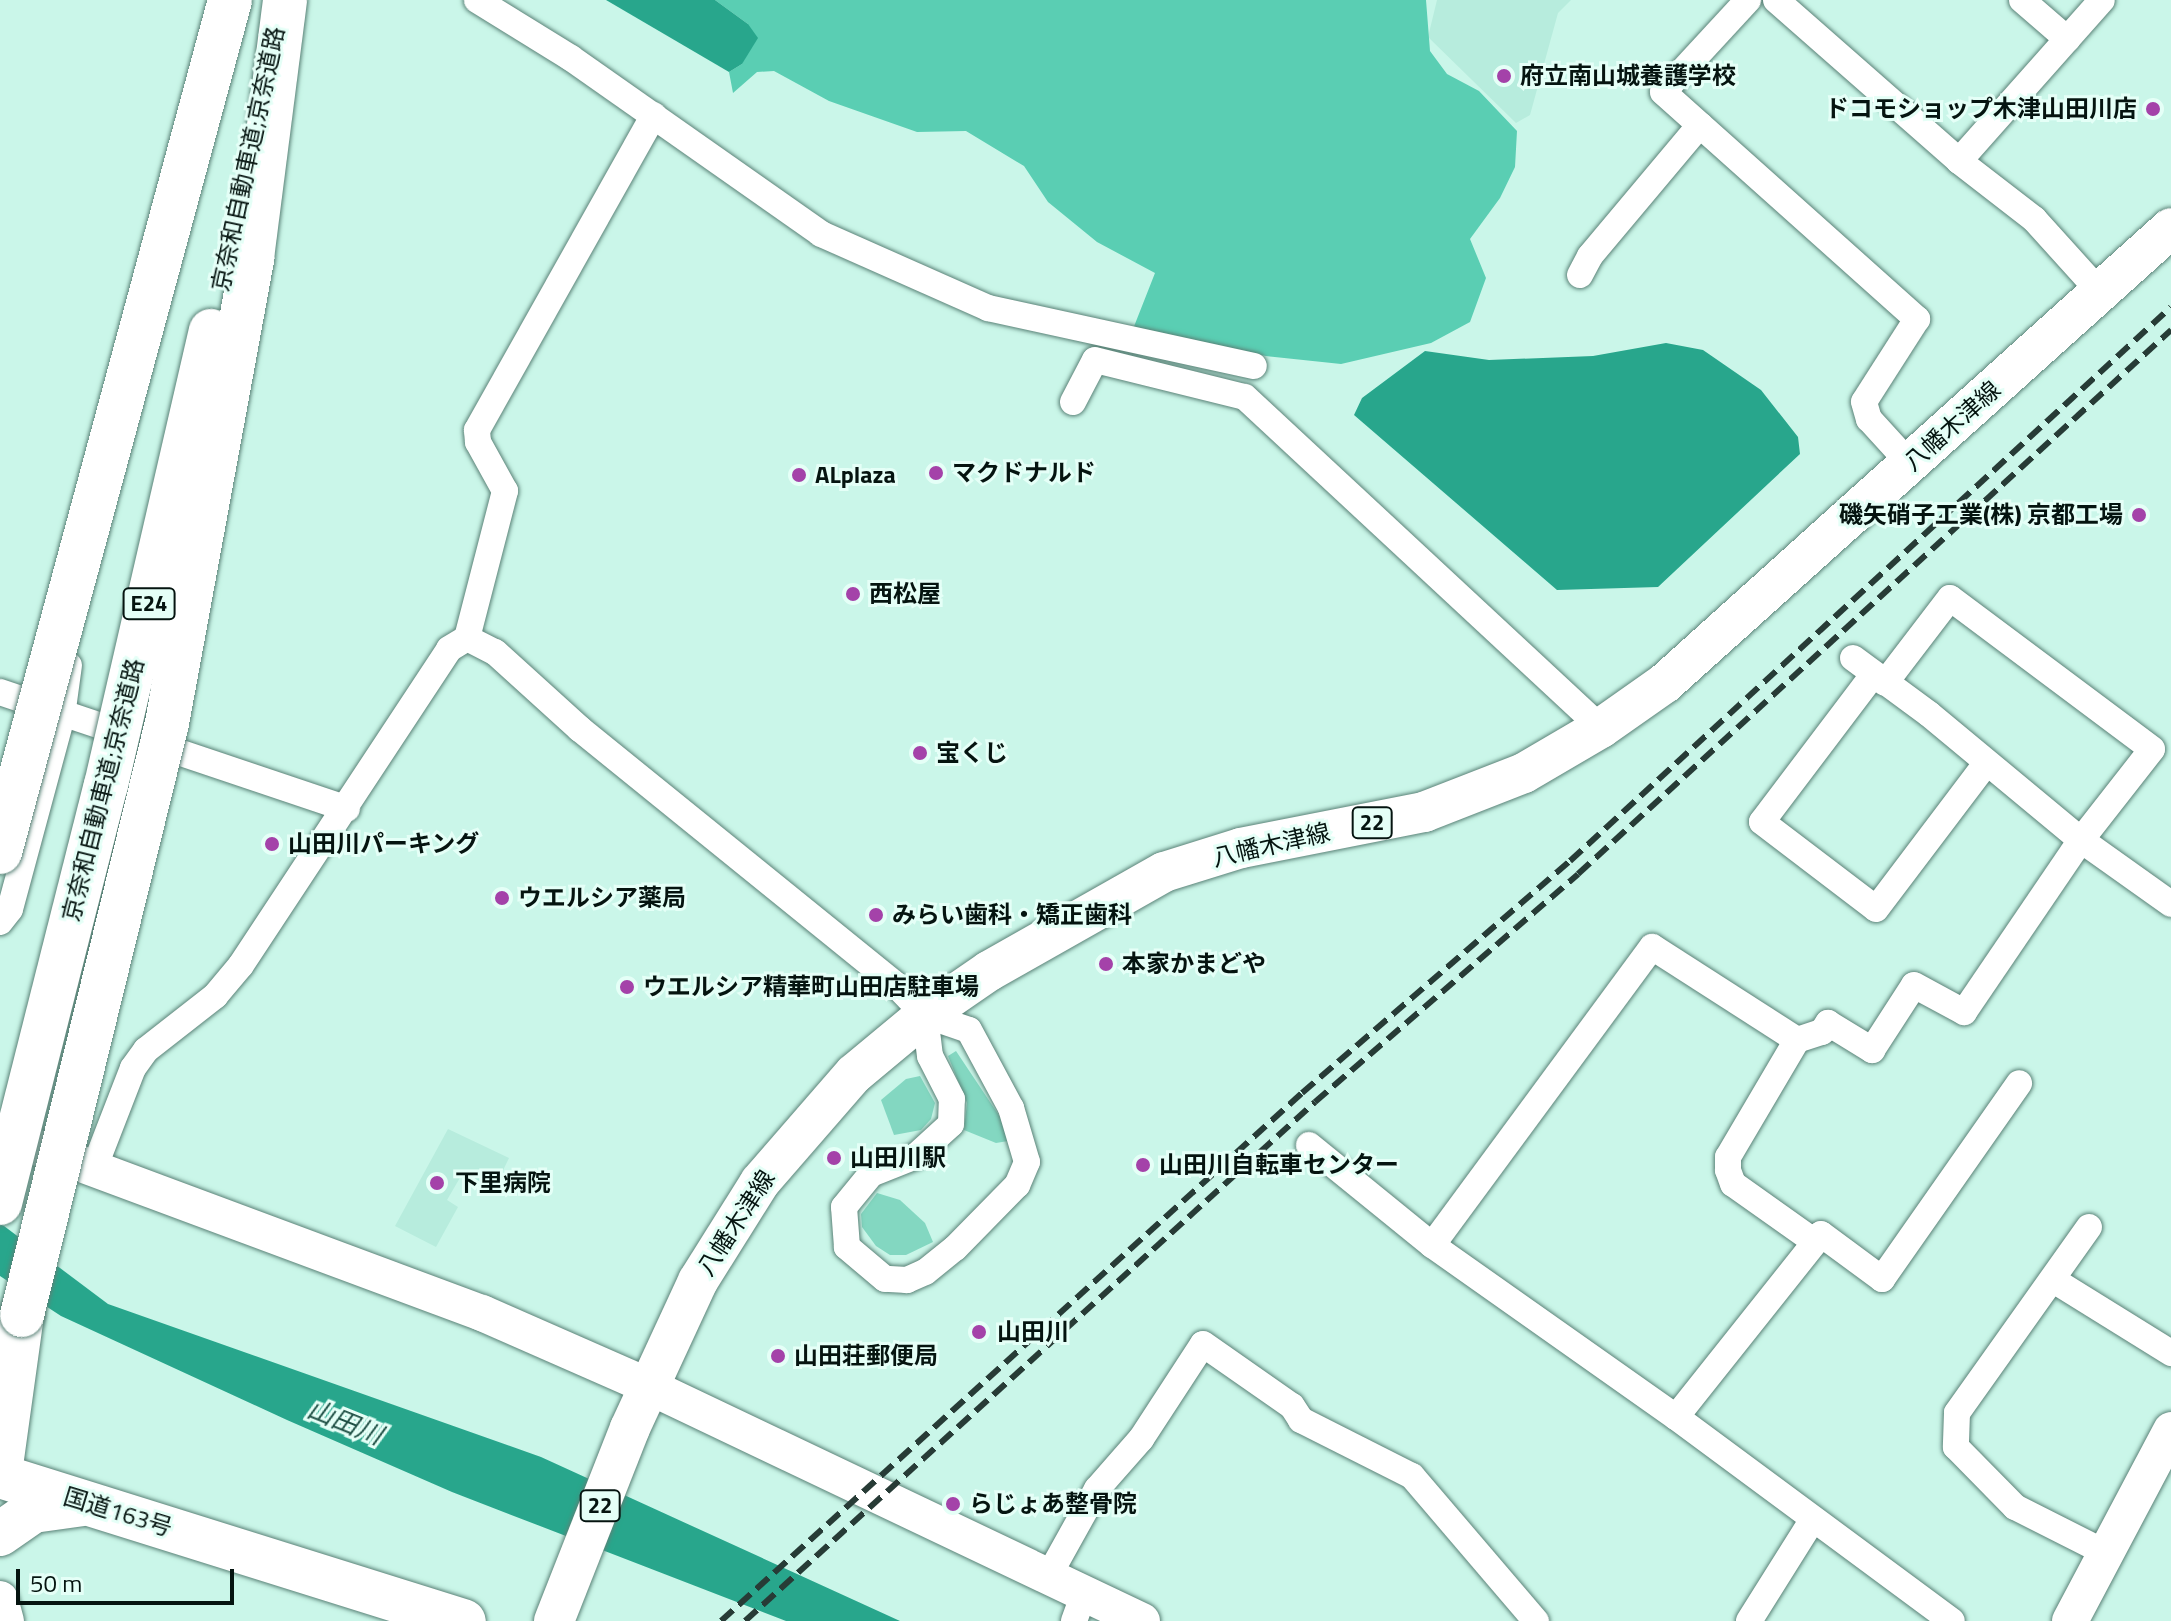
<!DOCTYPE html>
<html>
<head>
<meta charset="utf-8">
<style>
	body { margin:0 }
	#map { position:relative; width:2171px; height:1621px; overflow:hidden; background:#caf6e9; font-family:"Titillium Web","Noto Sans JP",sans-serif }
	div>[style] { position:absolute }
	.built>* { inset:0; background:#b7ecdd }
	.green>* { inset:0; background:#83d7c1 }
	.forest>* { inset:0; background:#5aceb3 }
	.water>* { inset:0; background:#28a68c }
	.roads { filter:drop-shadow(0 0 2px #5a8277) drop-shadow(0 0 2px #5a8277) }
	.street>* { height:26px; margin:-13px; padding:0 13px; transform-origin:13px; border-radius:13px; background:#fff }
	.secondary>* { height:36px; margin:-18px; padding:0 18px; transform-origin:18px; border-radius:18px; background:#fff }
	.primary>* { height:40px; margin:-20px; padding:0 20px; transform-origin:20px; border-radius:20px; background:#fff }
	.highway>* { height:44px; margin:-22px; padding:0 22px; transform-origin:22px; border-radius:22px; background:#fff }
	.rail>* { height:6px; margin-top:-3px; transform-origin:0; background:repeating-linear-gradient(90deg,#273b36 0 16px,transparent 0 24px) }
	.bridges { filter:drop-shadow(0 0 2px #5a8277) drop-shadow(0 0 2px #5a8277) }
	.highway-bridge>* { height:44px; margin:-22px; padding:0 22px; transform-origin:22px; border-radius:22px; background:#fff }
	.dots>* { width:22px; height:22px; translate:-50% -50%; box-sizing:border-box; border:4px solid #e5fff7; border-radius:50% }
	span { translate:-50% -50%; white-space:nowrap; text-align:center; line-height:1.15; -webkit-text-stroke:6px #e5fff7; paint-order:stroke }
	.shield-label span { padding:2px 6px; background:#e5fff7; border:2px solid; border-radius:6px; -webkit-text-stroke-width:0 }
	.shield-label { font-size:22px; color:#051410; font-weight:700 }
	.poi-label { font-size:24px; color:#051410; font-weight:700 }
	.left { translate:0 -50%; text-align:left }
	.right { translate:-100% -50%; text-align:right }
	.street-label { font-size:24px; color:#051410 }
	.water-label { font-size:26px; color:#1f5045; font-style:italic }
	.scale { position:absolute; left:16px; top:1569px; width:218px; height:36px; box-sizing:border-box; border:4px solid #051410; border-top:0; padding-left:10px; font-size:24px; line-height:28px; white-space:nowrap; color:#051410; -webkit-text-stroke:6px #e5fff7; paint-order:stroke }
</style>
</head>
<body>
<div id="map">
	<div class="built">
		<div style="clip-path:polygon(1437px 0,1571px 0,1558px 13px,1530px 115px,1516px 123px,1428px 37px)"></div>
		<div style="clip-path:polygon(448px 1129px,509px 1158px,493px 1191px,461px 1176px,447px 1200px,458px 1207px,436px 1247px,395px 1226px)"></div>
	</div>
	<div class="green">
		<div style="clip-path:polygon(956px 1051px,1000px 1117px,1008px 1141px,996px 1143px,964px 1130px,967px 1103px,948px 1056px)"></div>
		<div style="clip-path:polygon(920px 1076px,935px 1103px,931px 1119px,921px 1130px,894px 1135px,881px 1100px,906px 1079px)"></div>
		<div style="clip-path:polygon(877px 1193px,900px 1200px,925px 1223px,933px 1242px,906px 1255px,890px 1255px,876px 1246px,862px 1227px,861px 1214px)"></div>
	</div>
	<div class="forest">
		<div style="clip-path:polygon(715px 0,1426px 0,1430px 51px,1447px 74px,1479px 91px,1517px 131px,1515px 167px,1500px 198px,1470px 239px,1486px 278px,1470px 322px,1431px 343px,1341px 364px,1266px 356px,1133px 329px,1155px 273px,1097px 242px,1048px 202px,1024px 166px,966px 131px,917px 132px,829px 101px,774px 71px,757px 72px,733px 93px,729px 72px,742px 64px,748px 24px)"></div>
	</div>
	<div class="water">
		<div style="clip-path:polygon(606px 0,715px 0,748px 24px,758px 38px,742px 64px,729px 72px)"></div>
		<div style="clip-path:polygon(1666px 343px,1703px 350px,1761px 390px,1798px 437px,1800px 454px,1658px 587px,1557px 590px,1354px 415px,1362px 398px,1425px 351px,1489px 360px,1593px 356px)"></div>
		<div style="clip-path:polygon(0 1223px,108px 1304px,541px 1457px,900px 1621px,786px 1621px,452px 1492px,287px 1420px,61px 1316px,0 1276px)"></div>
	</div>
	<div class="roads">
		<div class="street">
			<div style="left:477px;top:0;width:110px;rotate:31.7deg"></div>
			<div style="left:571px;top:58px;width:306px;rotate:35.1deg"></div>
			<div style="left:821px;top:234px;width:183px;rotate:23.9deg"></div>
			<div style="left:988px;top:308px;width:272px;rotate:12.3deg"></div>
			<div style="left:1748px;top:0;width:125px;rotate:132.7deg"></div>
			<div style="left:1663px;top:92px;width:341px;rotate:41.8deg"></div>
			<div style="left:1917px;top:319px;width:98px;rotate:122.6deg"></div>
			<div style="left:1864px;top:402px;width:18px;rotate:74deg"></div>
			<div style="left:1869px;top:419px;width:61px;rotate:47.7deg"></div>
			<div style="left:1776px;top:0;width:244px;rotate:41.3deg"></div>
			<div style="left:1959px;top:161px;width:95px;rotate:37.7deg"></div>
			<div style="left:2034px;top:219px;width:98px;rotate:47.9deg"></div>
			<div style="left:2022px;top:0;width:60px;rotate:40.9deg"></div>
			<div style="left:1959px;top:161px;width:215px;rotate:-48.4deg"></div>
			<div style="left:1580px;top:275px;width:21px;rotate:-62deg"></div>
			<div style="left:1590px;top:256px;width:171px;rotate:-50deg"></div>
			<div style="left:1073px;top:402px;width:47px;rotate:-62.4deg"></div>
			<div style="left:1095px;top:360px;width:154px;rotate:13.9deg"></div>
			<div style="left:1245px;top:397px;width:486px;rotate:42.9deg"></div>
			<div style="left:467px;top:638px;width:31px;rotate:27deg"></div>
			<div style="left:495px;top:652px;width:115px;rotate:42.2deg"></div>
			<div style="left:580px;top:729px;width:407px;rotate:39deg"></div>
			<div style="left:896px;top:985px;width:42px;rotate:46deg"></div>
			<div style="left:925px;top:1015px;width:46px;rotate:18.8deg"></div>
			<div style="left:969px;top:1030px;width:89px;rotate:61.7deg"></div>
			<div style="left:1011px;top:1108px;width:56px;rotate:73.5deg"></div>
			<div style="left:1027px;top:1162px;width:25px;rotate:113deg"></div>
			<div style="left:1017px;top:1185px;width:88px;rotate:134.5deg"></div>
			<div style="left:955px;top:1248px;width:38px;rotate:141deg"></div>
			<div style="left:925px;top:1272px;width:20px;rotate:156deg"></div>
			<div style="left:907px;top:1280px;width:22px;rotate:-177deg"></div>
			<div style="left:885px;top:1279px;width:50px;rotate:-139.9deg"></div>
			<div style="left:847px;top:1247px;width:40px;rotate:-94.3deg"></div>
			<div style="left:844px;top:1207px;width:43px;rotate:-50.7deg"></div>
			<div style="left:871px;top:1174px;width:48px;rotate:-21.8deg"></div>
			<div style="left:916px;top:1156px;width:47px;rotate:-42.4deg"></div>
			<div style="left:951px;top:1124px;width:25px;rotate:-88deg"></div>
			<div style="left:952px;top:1099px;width:48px;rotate:-117.1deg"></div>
			<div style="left:930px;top:1056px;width:41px;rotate:-97deg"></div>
			<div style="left:1853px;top:658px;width:94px;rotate:36.4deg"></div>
			<div style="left:1929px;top:714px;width:197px;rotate:39.7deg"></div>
			<div style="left:2081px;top:840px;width:110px;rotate:35.4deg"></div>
			<div style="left:1873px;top:675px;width:184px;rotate:127.1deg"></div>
			<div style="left:1762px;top:822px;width:143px;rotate:37.3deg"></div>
			<div style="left:1876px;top:909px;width:181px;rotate:-52.9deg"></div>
			<div style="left:0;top:692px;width:366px;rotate:18.6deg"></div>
			<div style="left:0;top:922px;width:16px;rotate:-52deg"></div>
			<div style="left:10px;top:909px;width:200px;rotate:-74.9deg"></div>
			<div style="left:62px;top:716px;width:51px;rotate:-82.2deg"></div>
			<div style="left:1797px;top:1040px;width:26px;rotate:-18deg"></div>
			<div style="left:1822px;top:1032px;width:11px;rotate:-56deg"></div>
			<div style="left:1828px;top:1023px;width:52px;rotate:31.5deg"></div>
			<div style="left:1872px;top:1050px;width:77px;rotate:-57.1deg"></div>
			<div style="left:1914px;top:985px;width:57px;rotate:28.4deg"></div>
			<div style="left:1964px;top:1012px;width:208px;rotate:-55.8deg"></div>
			<div style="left:2081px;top:840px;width:115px;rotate:-52deg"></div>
			<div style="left:2152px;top:749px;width:252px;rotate:-143.2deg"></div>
			<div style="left:1950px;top:598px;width:107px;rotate:127.4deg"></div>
			<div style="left:1309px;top:1145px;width:159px;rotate:39.1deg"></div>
			<div style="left:1432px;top:1245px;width:299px;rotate:35.2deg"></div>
			<div style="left:1676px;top:1417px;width:223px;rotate:-51.5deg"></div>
			<div style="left:1815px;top:1242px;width:100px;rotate:-144.7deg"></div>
			<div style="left:1733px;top:1184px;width:15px;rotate:-110deg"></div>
			<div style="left:1728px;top:1170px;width:13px;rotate:-90deg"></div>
			<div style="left:1728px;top:1157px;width:136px;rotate:-59.5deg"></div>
			<div style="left:1797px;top:1040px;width:172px;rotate:-147.3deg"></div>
			<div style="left:1652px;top:947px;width:370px;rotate:126.4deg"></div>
			<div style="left:93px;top:1171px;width:110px;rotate:-68.8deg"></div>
			<div style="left:133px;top:1068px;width:22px;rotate:-54deg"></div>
			<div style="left:146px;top:1050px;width:88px;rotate:-38deg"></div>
			<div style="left:215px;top:996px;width:40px;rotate:-50deg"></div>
			<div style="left:241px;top:965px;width:378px;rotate:-56.6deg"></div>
			<div style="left:449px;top:649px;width:21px;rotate:-31deg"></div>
			<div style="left:467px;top:638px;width:152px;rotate:-75.5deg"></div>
			<div style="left:505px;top:491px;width:56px;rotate:-118.9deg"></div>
			<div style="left:478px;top:442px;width:12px;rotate:-95deg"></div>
			<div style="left:477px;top:430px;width:361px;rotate:-60.7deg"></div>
			<div style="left:2089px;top:1227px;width:228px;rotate:125.4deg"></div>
			<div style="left:1957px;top:1413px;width:34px;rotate:92deg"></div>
			<div style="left:1956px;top:1447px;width:84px;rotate:45.5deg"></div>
			<div style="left:2015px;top:1507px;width:102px;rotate:26.8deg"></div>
			<div style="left:1815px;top:1242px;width:10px;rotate:-53deg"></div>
			<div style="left:1821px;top:1234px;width:76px;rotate:36.4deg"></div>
			<div style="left:1882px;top:1279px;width:239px;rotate:-55deg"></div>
			<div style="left:2055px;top:1281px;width:137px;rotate:31.8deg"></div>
			<div style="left:1676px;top:1417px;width:343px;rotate:36.5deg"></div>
			<div style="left:1048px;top:1577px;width:101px;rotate:-60.9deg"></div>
			<div style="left:1097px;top:1489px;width:67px;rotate:-48.7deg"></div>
			<div style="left:1141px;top:1439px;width:113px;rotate:-56.9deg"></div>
			<div style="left:1203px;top:1344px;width:108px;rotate:34.9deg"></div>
			<div style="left:1292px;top:1406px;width:17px;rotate:57deg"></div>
			<div style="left:1301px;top:1420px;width:124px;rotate:26.8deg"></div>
			<div style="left:1412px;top:1476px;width:191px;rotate:49.5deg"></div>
			<div style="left:1074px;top:1621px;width:29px;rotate:-70deg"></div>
			<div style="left:1749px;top:1621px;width:120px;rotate:-57.9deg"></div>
		</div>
		<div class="secondary">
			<div style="left:38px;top:1148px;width:474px;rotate:20.4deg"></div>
			<div style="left:482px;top:1313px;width:181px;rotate:23.7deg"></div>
			<div style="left:648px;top:1386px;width:547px;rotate:25.44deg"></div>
			<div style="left:0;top:1599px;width:23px;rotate:75deg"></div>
			<div style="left:2070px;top:1621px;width:216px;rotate:-62.1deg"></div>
		</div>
		<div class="primary">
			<div style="left:554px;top:1621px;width:207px;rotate:-68.5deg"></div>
			<div style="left:630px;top:1428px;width:162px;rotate:-65.2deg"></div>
			<div style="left:698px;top:1281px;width:117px;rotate:-57.9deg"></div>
			<div style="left:760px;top:1182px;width:143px;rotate:-49deg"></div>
			<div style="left:854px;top:1074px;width:92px;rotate:-39.7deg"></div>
			<div style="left:925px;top:1015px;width:78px;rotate:-34.5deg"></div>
			<div style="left:989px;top:971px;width:201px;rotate:-29.5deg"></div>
			<div style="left:1164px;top:872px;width:81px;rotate:-17.3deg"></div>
			<div style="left:1241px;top:848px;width:187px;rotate:-11.1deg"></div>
			<div style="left:1424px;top:812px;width:107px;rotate:-21.3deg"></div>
			<div style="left:1524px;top:773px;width:89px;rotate:-30.3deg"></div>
			<div style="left:1601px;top:728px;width:78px;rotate:-35.1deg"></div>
			<div style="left:1665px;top:683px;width:680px;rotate:-41.96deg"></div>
		</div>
		<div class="highway">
			<div style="left:0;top:1473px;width:160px;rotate:-82.1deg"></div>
			<div style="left:0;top:1476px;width:486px;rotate:17.4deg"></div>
			<div style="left:0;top:1534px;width:40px;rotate:-34.9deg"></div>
			<div style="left:33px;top:1511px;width:49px;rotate:-8.1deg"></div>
		</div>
	</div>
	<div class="rail">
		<div style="left:721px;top:1621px;width:785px;rotate:-42.26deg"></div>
		<div style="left:1302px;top:1093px;width:354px;rotate:-40.9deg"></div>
		<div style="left:1570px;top:861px;width:817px;rotate:-42.67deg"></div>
		<div style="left:745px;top:1621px;width:771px;rotate:-42.32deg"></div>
		<div style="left:1315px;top:1102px;width:348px;rotate:-40.9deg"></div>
		<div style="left:1578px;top:874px;width:805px;rotate:-42.53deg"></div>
	</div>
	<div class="bridges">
		<div class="highway-bridge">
			<div style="left:0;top:852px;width:882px;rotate:-74.89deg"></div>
			<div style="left:0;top:1203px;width:431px;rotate:-75.8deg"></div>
			<div style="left:106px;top:785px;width:466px;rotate:-77deg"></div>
			<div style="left:22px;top:1315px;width:609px;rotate:-76.24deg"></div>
			<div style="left:167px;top:723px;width:473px;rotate:-79.6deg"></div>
			<div style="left:252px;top:258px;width:260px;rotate:-82.7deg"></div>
		</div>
	</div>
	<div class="dots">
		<div style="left:1504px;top:76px;background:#a442a9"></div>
		<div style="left:2153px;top:109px;background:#a442a9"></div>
		<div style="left:936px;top:473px;background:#a442a9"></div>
		<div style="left:799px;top:475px;background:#a442a9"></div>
		<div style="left:2139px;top:515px;background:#a442a9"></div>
		<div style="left:853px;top:594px;background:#a442a9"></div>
		<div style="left:920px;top:753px;background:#a442a9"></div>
		<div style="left:272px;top:844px;background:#a442a9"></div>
		<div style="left:502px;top:898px;background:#a442a9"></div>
		<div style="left:876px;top:915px;background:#a442a9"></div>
		<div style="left:1106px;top:964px;background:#a442a9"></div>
		<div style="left:627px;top:987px;background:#a442a9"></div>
		<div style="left:834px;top:1158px;background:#a442a9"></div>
		<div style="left:1143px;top:1165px;background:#a442a9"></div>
		<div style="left:437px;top:1183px;background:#a442a9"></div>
		<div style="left:979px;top:1332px;background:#a442a9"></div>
		<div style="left:778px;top:1356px;background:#a442a9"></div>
		<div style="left:953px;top:1504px;background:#a442a9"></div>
	</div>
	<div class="shield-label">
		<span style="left:149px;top:604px">E24</span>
		<span style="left:1372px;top:823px">22</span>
		<span style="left:600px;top:1506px">22</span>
	</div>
	<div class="poi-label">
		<span class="left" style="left:1520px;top:76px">府立南山城養護学校</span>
		<span class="right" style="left:2137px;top:109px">ドコモショップ木津山田川店</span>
		<span class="left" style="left:952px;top:473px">マクドナルド</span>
		<span class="left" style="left:815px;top:475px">ALplaza</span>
		<span class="right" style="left:2123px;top:515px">磯矢硝子工業(株) 京都工場</span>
		<span class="left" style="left:869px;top:594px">西松屋</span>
		<span class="left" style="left:936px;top:753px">宝くじ</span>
		<span class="left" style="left:288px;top:844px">山田川パーキング</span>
		<span class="left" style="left:518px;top:898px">ウエルシア薬局</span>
		<span class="left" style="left:892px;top:915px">みらい歯科・矯正歯科</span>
		<span class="left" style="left:1122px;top:964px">本家かまどや</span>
		<span class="left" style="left:643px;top:987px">ウエルシア精華町山田店駐車場</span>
		<span class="left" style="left:850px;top:1158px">山田川駅</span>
		<span class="left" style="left:1159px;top:1165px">山田川自転車センター</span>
		<span class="left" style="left:455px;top:1183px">下里病院</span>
		<span class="left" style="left:997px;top:1332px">山田川</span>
		<span class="left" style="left:794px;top:1356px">山田荘郵便局</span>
		<span class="left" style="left:969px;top:1504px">らじょあ整骨院</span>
	</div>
	<div class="street-label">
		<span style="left:248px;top:159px;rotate:-78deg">京奈和自動車道;京奈道路</span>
		<span style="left:1952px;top:426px;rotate:-42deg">八幡木津線</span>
		<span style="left:103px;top:790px;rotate:-76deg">京奈和自動車道;京奈道路</span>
		<span style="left:1271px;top:845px;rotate:-13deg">八幡木津線</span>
		<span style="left:736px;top:1223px;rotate:-57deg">八幡木津線</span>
		<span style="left:118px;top:1512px;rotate:17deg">国道163号</span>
	</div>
	<div class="water-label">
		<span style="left:345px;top:1422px;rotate:22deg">山田川</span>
	</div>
	<div class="scale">50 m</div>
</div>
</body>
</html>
